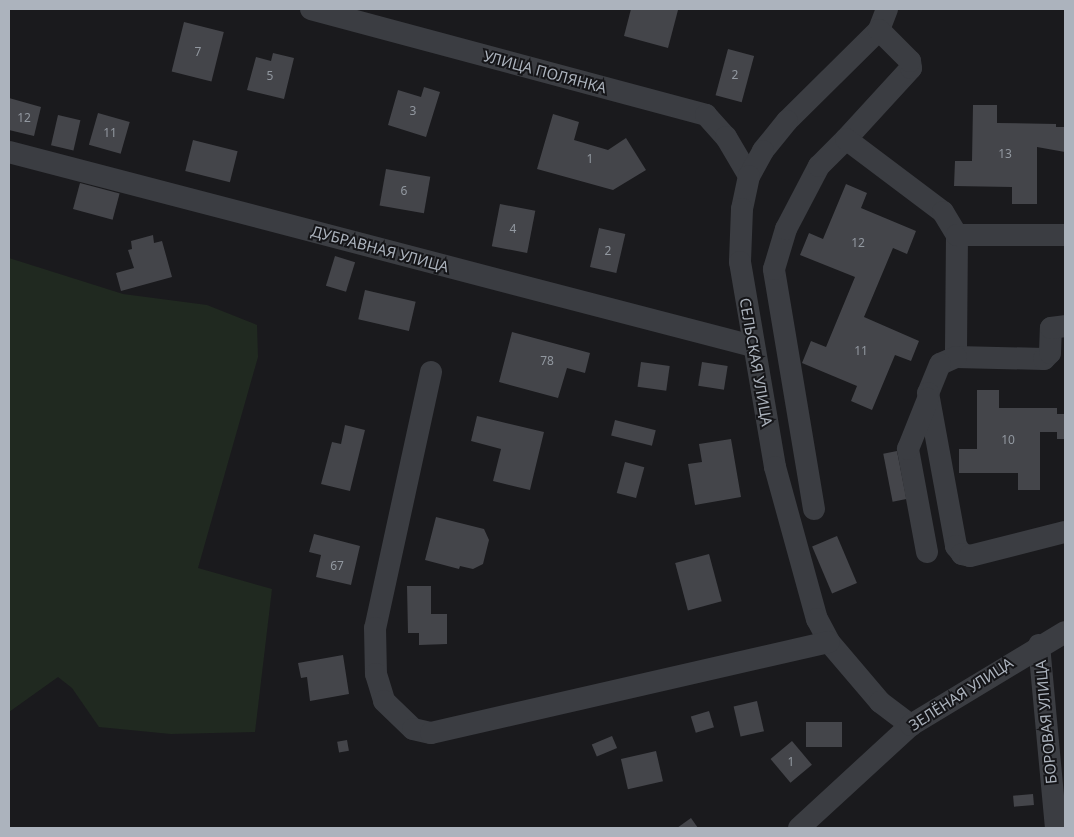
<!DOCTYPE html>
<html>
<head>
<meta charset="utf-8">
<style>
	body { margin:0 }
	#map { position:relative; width:1074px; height:837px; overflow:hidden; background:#1a1a1d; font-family:"Noto Sans",sans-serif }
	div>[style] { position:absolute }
	.green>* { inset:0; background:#202920 }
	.building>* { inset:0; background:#44454a; transform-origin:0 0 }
	.minor>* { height:22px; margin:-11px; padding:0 11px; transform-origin:11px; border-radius:11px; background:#3b3d42 }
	span { translate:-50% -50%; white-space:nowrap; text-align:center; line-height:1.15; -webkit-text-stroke:4px #151518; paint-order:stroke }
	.number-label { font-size:12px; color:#9298a0 }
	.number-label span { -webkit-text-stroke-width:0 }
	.street-label { font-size:15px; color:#acb3bd }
	.frame { position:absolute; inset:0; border:10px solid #acb3bd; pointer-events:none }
</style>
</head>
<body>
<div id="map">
	<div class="green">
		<div style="clip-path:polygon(9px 258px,123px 294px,207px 305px,257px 325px,258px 357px,198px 568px,272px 589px,255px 732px,171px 734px,99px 727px,72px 688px,58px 677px,9px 712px)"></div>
	</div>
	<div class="building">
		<div style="clip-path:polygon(631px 9px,678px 10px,668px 48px,624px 36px)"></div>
		<div style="left:184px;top:22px;width:41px;height:51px;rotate:14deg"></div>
		<div style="left:728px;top:49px;width:27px;height:48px;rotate:15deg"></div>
		<div style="clip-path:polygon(273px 53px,294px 58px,284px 99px,247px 90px,256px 57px,271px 61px)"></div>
		<div style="clip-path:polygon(424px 87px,440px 92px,426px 137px,388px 125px,398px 90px,421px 97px)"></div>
		<div style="clip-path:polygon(9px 98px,41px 107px,34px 136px,9px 130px)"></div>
		<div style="clip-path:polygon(973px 105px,997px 105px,997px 123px,1056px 124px,1056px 127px,1065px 127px,1065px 152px,1037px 147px,1037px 204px,1012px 204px,1012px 187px,954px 186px,955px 161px,972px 161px)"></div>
		<div style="left:98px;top:113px;width:33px;height:33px;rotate:16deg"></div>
		<div style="clip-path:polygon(553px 114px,579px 122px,574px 140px,608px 150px,626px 138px,646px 170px,613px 190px,537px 169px)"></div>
		<div style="left:58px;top:115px;width:23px;height:31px;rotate:13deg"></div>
		<div style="left:193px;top:140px;width:46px;height:32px;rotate:14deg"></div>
		<div style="left:386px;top:169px;width:45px;height:37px;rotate:10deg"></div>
		<div style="left:80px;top:183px;width:41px;height:27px;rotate:15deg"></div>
		<div style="clip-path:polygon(846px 184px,867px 193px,861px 208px,916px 231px,907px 254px,893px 248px,864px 317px,919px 341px,911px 361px,895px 355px,872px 410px,851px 401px,857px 386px,802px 363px,811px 341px,826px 347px,855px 277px,800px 255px,809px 233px,823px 239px)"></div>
		<div style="left:500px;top:204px;width:36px;height:43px;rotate:11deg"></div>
		<div style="left:599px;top:228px;width:27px;height:40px;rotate:13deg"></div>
		<div style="clip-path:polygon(153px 235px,154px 243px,162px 241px,172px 277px,121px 291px,116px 273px,134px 268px,128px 250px,132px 249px,131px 241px)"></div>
		<div style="left:335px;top:256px;width:21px;height:31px;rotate:17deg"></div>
		<div style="left:365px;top:290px;width:52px;height:30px;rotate:13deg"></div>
		<div style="clip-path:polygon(512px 332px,590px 353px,585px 373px,567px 368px,558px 398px,499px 382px)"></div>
		<div style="left:641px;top:362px;width:29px;height:25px;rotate:8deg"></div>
		<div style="left:702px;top:362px;width:26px;height:24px;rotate:9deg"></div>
		<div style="clip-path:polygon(977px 390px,999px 390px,999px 408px,1057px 408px,1057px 414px,1065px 414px,1065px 439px,1057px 439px,1057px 432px,1040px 432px,1040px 490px,1018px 490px,1018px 473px,959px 473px,959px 449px,977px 449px)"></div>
		<div style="clip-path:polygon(477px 416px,544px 432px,530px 490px,493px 481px,501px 449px,471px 441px)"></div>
		<div style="left:615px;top:420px;width:42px;height:16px;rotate:14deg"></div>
		<div style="clip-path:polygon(345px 425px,365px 430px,350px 491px,321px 484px,332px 442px,341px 444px)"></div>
		<div style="clip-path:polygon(731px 439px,741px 497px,695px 505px,688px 464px,702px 462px,699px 444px)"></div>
		<div style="left:897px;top:451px;width:49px;height:14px;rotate:79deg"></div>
		<div style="left:625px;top:462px;width:20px;height:32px;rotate:15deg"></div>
		<div style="clip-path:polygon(436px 517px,484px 529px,489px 540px,483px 564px,473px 569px,460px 566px,459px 569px,425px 560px)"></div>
		<div style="clip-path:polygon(314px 534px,360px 546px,351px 585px,316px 577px,321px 555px,309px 552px)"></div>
		<div style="left:837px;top:536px;width:51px;height:27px;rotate:67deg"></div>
		<div style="left:709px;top:554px;width:49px;height:35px;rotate:75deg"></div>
		<div style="clip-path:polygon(407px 586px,431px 586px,431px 614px,447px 614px,447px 644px,419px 645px,419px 633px,408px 633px)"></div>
		<div style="clip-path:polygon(343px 655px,349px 694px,310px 701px,307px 677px,301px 678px,298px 663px)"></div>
		<div style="left:757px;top:701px;width:31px;height:24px;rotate:77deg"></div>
		<div style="left:709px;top:711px;width:17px;height:19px;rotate:73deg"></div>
		<div style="left:806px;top:722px;width:36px;height:25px"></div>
		<div style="left:612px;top:736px;width:13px;height:22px;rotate:67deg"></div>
		<div style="left:347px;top:740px;width:11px;height:10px;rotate:80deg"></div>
		<div style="left:792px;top:741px;width:31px;height:28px;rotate:50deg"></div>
		<div style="left:656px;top:751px;width:31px;height:36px;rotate:77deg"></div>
		<div style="left:1033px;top:794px;width:11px;height:20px;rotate:85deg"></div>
		<div style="clip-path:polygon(691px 818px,698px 828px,677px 828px)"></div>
	</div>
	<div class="minor">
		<div style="left:311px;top:9px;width:409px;rotate:15deg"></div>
		<div style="left:706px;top:115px;width:30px;rotate:48deg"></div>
		<div style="left:726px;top:137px;width:45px;rotate:59.5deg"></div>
		<div style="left:887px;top:9px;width:22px;rotate:111deg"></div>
		<div style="left:879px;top:30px;width:129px;rotate:135.3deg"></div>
		<div style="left:787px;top:121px;width:38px;rotate:129deg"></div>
		<div style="left:763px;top:151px;width:29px;rotate:119deg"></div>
		<div style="left:749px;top:176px;width:34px;rotate:102deg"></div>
		<div style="left:742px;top:209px;width:53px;rotate:92.2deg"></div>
		<div style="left:740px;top:262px;width:208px;rotate:80.3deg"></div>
		<div style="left:775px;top:467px;width:158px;rotate:74.6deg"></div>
		<div style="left:817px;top:619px;width:26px;rotate:62deg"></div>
		<div style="left:829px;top:642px;width:79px;rotate:49.6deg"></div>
		<div style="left:880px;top:702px;width:39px;rotate:37deg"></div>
		<div style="left:846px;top:139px;width:96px;rotate:-47.5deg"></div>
		<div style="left:911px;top:68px;width:7px;rotate:-98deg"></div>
		<div style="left:910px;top:61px;width:44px;rotate:-135deg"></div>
		<div style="left:9px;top:152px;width:768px;rotate:14.63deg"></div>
		<div style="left:957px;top:235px;width:122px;rotate:90.5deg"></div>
		<div style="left:956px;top:357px;width:88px;rotate:1.3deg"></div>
		<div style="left:1044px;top:359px;width:8px;rotate:-45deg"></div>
		<div style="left:1050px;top:353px;width:25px;rotate:-88deg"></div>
		<div style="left:1051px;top:328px;width:14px;rotate:-8deg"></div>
		<div style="left:956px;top:357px;width:17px;rotate:156deg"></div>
		<div style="left:940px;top:364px;width:31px;rotate:112deg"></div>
		<div style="left:928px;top:393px;width:156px;rotate:79.6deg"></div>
		<div style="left:956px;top:546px;width:10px;rotate:53deg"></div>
		<div style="left:962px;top:554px;width:8px;rotate:14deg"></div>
		<div style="left:970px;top:556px;width:98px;rotate:-14.2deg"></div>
		<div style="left:431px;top:372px;width:262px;rotate:102.3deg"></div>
		<div style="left:375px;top:628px;width:46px;rotate:88.8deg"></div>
		<div style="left:376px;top:674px;width:28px;rotate:73deg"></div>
		<div style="left:384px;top:701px;width:40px;rotate:44deg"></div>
		<div style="left:413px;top:729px;width:18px;rotate:13deg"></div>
		<div style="left:431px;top:733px;width:408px;rotate:-12.9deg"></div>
		<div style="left:814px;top:509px;width:243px;rotate:-99.5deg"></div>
		<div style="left:774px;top:269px;width:42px;rotate:-73.3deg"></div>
		<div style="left:786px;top:229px;width:71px;rotate:-62.4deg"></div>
		<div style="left:819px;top:166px;width:38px;rotate:-45deg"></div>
		<div style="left:846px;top:139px;width:121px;rotate:37deg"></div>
		<div style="left:943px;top:212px;width:27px;rotate:59deg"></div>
		<div style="left:957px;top:235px;width:108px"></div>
		<div style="left:927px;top:552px;width:105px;rotate:-100.5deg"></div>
		<div style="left:908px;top:449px;width:54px;rotate:-68.2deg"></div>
		<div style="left:1039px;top:645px;width:184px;rotate:84.7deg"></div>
		<div style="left:799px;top:828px;width:152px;rotate:-42.6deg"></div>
		<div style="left:911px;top:725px;width:180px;rotate:-31.1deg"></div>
	</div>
	<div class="number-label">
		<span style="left:198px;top:52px">7</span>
		<span style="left:735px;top:75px">2</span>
		<span style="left:270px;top:76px">5</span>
		<span style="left:413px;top:111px">3</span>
		<span style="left:24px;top:118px">12</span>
		<span style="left:110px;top:133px">11</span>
		<span style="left:1005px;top:154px">13</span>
		<span style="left:590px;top:159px">1</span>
		<span style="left:404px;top:191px">6</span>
		<span style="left:513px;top:229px">4</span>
		<span style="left:858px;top:243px">12</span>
		<span style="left:608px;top:251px">2</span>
		<span style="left:861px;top:351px">11</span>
		<span style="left:547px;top:361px">78</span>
		<span style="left:1008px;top:440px">10</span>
		<span style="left:337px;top:566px">67</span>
		<span style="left:791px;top:762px">1</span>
	</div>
	<div class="street-label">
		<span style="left:545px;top:72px;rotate:15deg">УЛИЦА ПОЛЯНКА</span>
		<span style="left:380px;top:249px;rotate:15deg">ДУБРАВНАЯ УЛИЦА</span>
		<span style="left:756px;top:362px;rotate:80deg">СЕЛЬСКАЯ УЛИЦА</span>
		<span style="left:961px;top:694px;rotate:-33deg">ЗЕЛЁНАЯ УЛИЦА</span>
		<span style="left:1046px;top:722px;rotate:-95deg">БОРОВАЯ УЛИЦА</span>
	</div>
	<div class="frame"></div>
</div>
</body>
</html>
